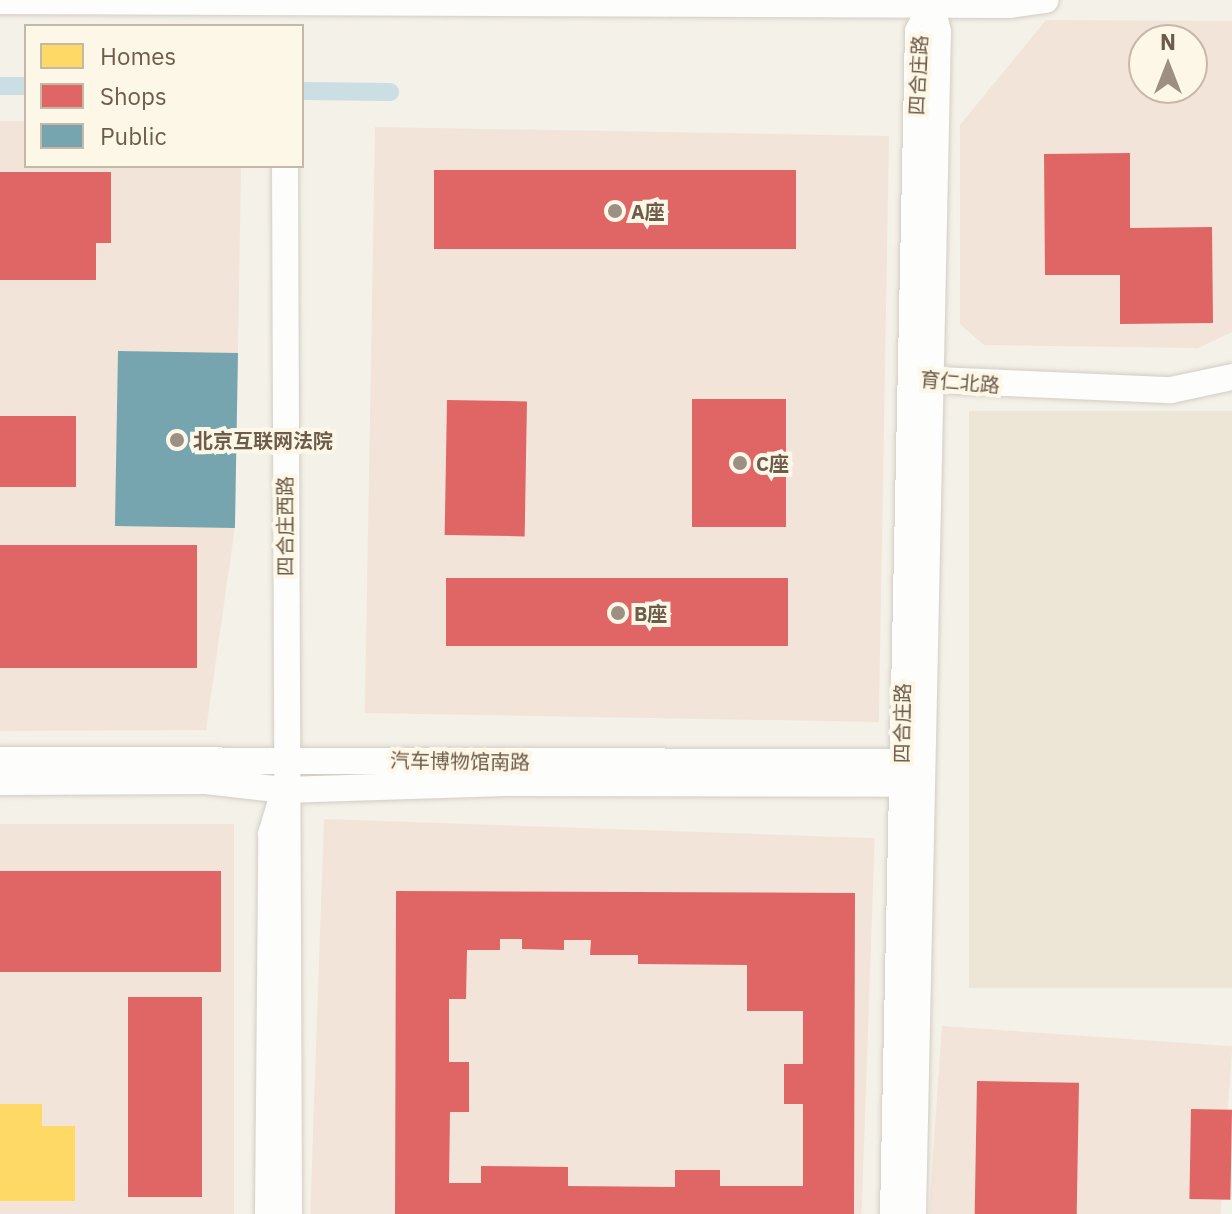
<!DOCTYPE html>
<html>
<head>
<meta charset="utf-8">
<style>
	body { margin:0 }
	#map { position:relative; width:1232px; height:1214px; overflow:hidden; background:#f4f1e8; font-family:"IBM Plex Sans","Noto Sans SC",sans-serif }
	div>[style] { position:absolute }
	.residential>* { inset:0; background:#ede5d5; transform-origin:0 0 }
	.commercial>* { inset:0; background:#f2e4d8; transform-origin:0 0 }
	.homes>* { inset:0; background:#ffd966 }
	.shops>* { inset:0; background:#e06666; transform-origin:0 0 }
	.public>* { inset:0; background:#76a5af; transform-origin:0 0 }
	.canal>* { height:18px; margin:-9px; padding:0 9px; transform-origin:9px; border-radius:9px; background:#cadee3 }
	.roads { filter:drop-shadow(0 0 2px #d2cdc4) drop-shadow(0 0 2px #d2cdc4) }
	.secondary>* { height:26px; margin:-13px; padding:0 13px; transform-origin:13px; border-radius:13px; background:#fdfdfc }
	.dots>* { width:22px; height:22px; translate:-50% -50%; box-sizing:border-box; border:4px solid #fdf7e7; border-radius:50% }
	span { translate:-50% -50%; white-space:nowrap; text-align:center; line-height:1.15; -webkit-text-stroke:8px #fdf7e7; paint-order:stroke }
	.street-label { font-size:20px; color:#6e5c4b }
	.poi-label { font-size:20px; color:#6e5c4b; font-weight:700 }
	.left { translate:0 -50%; text-align:left }
	.legend { position:absolute; left:24px; top:24px; width:280px; height:144px; box-sizing:border-box; background:#fdf7e7; border:2px solid #c4b9a9; margin:0; padding:10px 14px; list-style:none; font-size:24px; color:#6e5c4b }
	.legend li { display:flex; align-items:center; gap:16px; height:40px }
	.legend b { width:40px; border:2px solid #c4b9a9 }
	.north { position:absolute; left:1128px; top:24px; width:80px; height:80px; box-sizing:border-box; background:#fdf7e7; border:2px solid #c4b9a9; border-radius:50%; rotate:0deg; font-size:22px; font-weight:700; line-height:32px; text-align:center; color:#6e5c4b }
	.north::after { content:''; display:block; margin:auto; width:28px; height:36px; background:#9d9082; clip-path:polygon(50% 0,100% 100%,50% 72%,0 100%) }
</style>
</head>
<body>
<div id="map">
	<div class="residential">
		<div style="left:969px;top:411px;width:263px;height:577px"></div>
	</div>
	<div class="commercial">
		<div style="clip-path:polygon(evenodd,1046px 20px,1232px 21px,1232px 332px,1198px 348px,984px 345px,960px 324px,960px 125px,1046px 20px,1144px 40px,1192px 40px,1192px 88px,1144px 88px,1144px 40px)"></div>
		<div style="clip-path:polygon(0 121px,26px 121px,26px 166px,241px 166px,235px 527px,206px 730px,0 731px)"></div>
		<div style="left:889px;top:136px;width:586px;height:514px;rotate:91deg"></div>
		<div style="left:324px;top:819px;width:551px;height:395px;rotate:2deg"></div>
		<div style="left:0;top:824px;width:234px;height:390px"></div>
		<div style="left:942px;top:1026px;width:291px;height:188px;rotate:4deg"></div>
	</div>
	<div class="homes">
		<div style="clip-path:polygon(0 1104px,42px 1104px,42px 1126px,75px 1126px,75px 1201px,0 1201px)"></div>
	</div>
	<div class="shops">
		<div style="clip-path:polygon(1130px 153px,1130px 228px,1212px 227px,1213px 323px,1120px 324px,1120px 275px,1045px 275px,1044px 154px)"></div>
		<div style="left:796px;top:170px;width:79px;height:362px;rotate:90deg"></div>
		<div style="clip-path:polygon(0 172px,111px 172px,111px 243px,96px 243px,96px 280px,0 280px)"></div>
		<div style="left:692px;top:399px;width:94px;height:128px"></div>
		<div style="left:447px;top:400px;width:80px;height:135px;rotate:1deg"></div>
		<div style="left:0;top:416px;width:76px;height:71px"></div>
		<div style="left:0;top:545px;width:197px;height:123px"></div>
		<div style="left:446px;top:578px;width:342px;height:68px"></div>
		<div style="left:0;top:871px;width:221px;height:101px"></div>
		<div style="clip-path:polygon(evenodd,396px 891px,855px 893px,854px 1214px,395px 1214px,396px 891px,500px 939px,522px 939px,522px 949px,564px 950px,564px 940px,591px 940px,590px 955px,638px 955px,638px 964px,747px 965px,747px 1011px,803px 1011px,803px 1064px,784px 1064px,784px 1104px,803px 1104px,803px 1186px,720px 1186px,720px 1170px,675px 1170px,675px 1187px,568px 1186px,568px 1167px,481px 1166px,481px 1183px,449px 1183px,450px 1112px,469px 1112px,469px 1062px,449px 1062px,449px 999px,466px 999px,467px 950px,500px 950px,500px 939px)"></div>
		<div style="left:128px;top:997px;width:74px;height:200px"></div>
		<div style="left:977px;top:1081px;width:102px;height:133px;rotate:1deg"></div>
		<div style="left:1191px;top:1109px;width:41px;height:90px;rotate:1deg"></div>
	</div>
	<div class="public">
		<div style="left:118px;top:351px;width:120px;height:175px;rotate:1deg"></div>
	</div>
	<div class="canal">
		<div style="left:0;top:86px;width:26px"></div>
		<div style="left:302px;top:91px;width:88px;rotate:0.7deg"></div>
	</div>
	<div class="roads">
		<div class="secondary">
			<div style="left:0;top:1px;width:1010px;rotate:0.23deg"></div>
			<div style="left:1010px;top:5px;width:36px;rotate:-8deg"></div>
			<div style="left:285px;top:166px;width:1048px;rotate:89.78deg"></div>
			<div style="left:914px;top:379px;width:257px;rotate:2.5deg"></div>
			<div style="left:1171px;top:390px;width:62px;rotate:-12deg"></div>
			<div style="left:0;top:760px;width:916px;rotate:0.13deg"></div>
			<div style="left:0;top:782px;width:206px;rotate:-0.3deg"></div>
			<div style="left:206px;top:781px;width:79px;rotate:6.6deg"></div>
			<div style="left:284px;top:790px;width:220px;rotate:-1.8deg"></div>
			<div style="left:504px;top:783px;width:412px;rotate:0.1deg"></div>
			<div style="left:268px;top:1214px;width:380px;rotate:-89.5deg"></div>
			<div style="left:271px;top:834px;width:39px;rotate:-73deg"></div>
			<div style="left:893px;top:1214px;width:1183px;rotate:-88.79deg"></div>
			<div style="left:918px;top:31px;width:30px;rotate:-62deg"></div>
			<div style="left:913px;top:1214px;width:1182px;rotate:-88.79deg"></div>
			<div style="left:938px;top:32px;width:28px;rotate:-103deg"></div>
		</div>
	</div>
	<div class="dots">
		<div style="left:615px;top:211px;background:#9d9082"></div>
		<div style="left:177px;top:440px;background:#9d9082"></div>
		<div style="left:740px;top:463px;background:#9d9082"></div>
		<div style="left:618px;top:613px;background:#9d9082"></div>
	</div>
	<div class="street-label">
		<span style="left:918px;top:75px;rotate:-87deg">四合庄路</span>
		<span style="left:960px;top:382px;rotate:5deg">育仁北路</span>
		<span style="left:285px;top:526px;rotate:-90deg">四合庄西路</span>
		<span style="left:902px;top:723px;rotate:-89deg">四合庄路</span>
		<span style="left:460px;top:761px;rotate:1deg">汽车博物馆南路</span>
	</div>
	<div class="poi-label">
		<span class="left" style="left:631px;top:211px">A座</span>
		<span class="left" style="left:193px;top:440px">北京互联网法院</span>
		<span class="left" style="left:756px;top:463px">C座</span>
		<span class="left" style="left:634px;top:613px">B座</span>
	</div>
	<ul class="legend">
	<li><b style="height:22px;background:#ffd966"></b>Homes</li>
	<li><b style="height:22px;background:#e06666"></b>Shops</li>
	<li><b style="height:22px;background:#76a5af"></b>Public</li>
	</ul>
	<div class="north">N</div>
</div>
</body>
</html>
